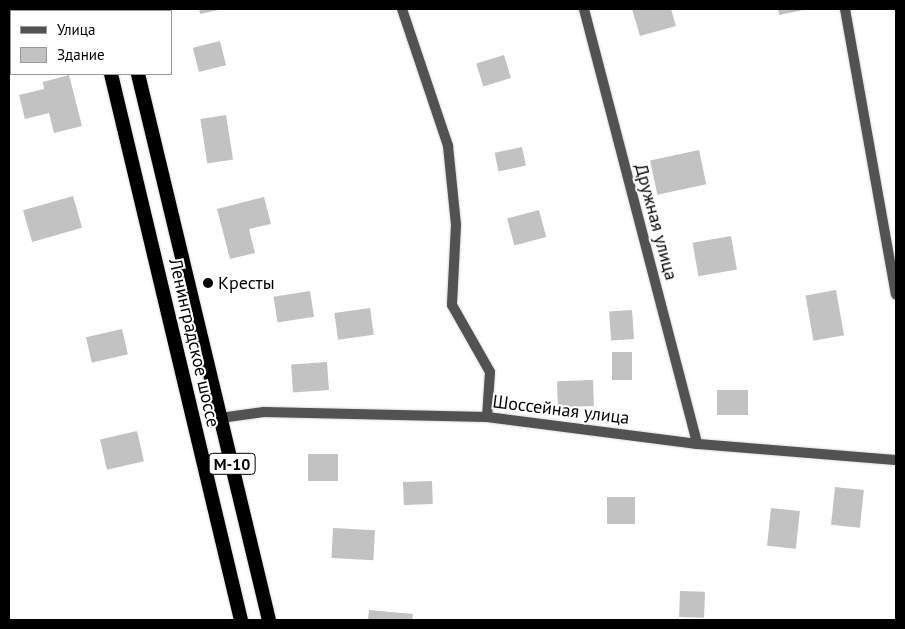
<!DOCTYPE html>
<html>
<head>
<meta charset="utf-8">
<style>
	body { margin:0 }
	#map { position:relative; width:905px; height:629px; overflow:hidden; background:#fff; font-family:"PT Sans",sans-serif }
	div>[style] { position:absolute }
	.building>* { inset:0; background:#c2c2c2; transform-origin:0 0 }
	.roads { filter:drop-shadow(0 0 1px #dbdbdb) drop-shadow(0 0 1px #dbdbdb) }
	.minor>* { height:10px; margin:-5px; padding:0 5px; transform-origin:5px; border-radius:5px; background:#525252 }
	.trunk>* { height:14px; margin:-7px; padding:0 7px; transform-origin:7px; border-radius:7px; background:#000 }
	.dots>* { width:14px; height:14px; translate:-50% -50%; box-sizing:border-box; border:2px solid #fff; border-radius:50% }
	span { translate:-50% -50%; white-space:nowrap; text-align:center; line-height:1.15; -webkit-text-stroke:4px #fff; paint-order:stroke }
	.shield-label span { padding:1px 4px; background:#fff; border:1px solid; border-radius:4px; -webkit-text-stroke-width:0 }
	.shield-label { font-size:16px; color:#000; font-weight:700 }
	.street-label { font-size:18px; color:#000 }
	.poi-label { font-size:18px; color:#000 }
	.left { translate:0 -50%; text-align:left }
	.frame { position:absolute; inset:0; border:10px solid #000; pointer-events:none }
	.legend { position:absolute; left:10px; top:10px; width:162px; height:65px; box-sizing:border-box; background:#fff; border:1px solid #999; margin:0; padding:6px 9px; list-style:none; font-size:15px; color:#000 }
	.legend li { display:flex; align-items:center; gap:10px; height:25px }
	.legend b { width:25px; border:1px solid #999 }
</style>
</head>
<body>
<div id="map">
	<div class="building">
		<div style="clip-path:polygon(199px 9px,219px 9px,219px 10px,200px 14px)"></div>
		<div style="clip-path:polygon(632px 9px,671px 9px,676px 26px,640px 36px)"></div>
		<div style="clip-path:polygon(778px 9px,804px 9px,804px 10px,779px 15px)"></div>
		<div style="left:220px;top:41px;width:25px;height:28px;rotate:76deg"></div>
		<div style="left:504px;top:55px;width:24px;height:29px;rotate:73deg"></div>
		<div style="clip-path:polygon(69px 75px,82px 126px,54px 133px,49px 113px,25px 119px,19px 95px,44px 89px,43px 82px)"></div>
		<div style="left:226px;top:115px;width:45px;height:26px;rotate:81deg"></div>
		<div style="left:522px;top:147px;width:19px;height:28px;rotate:78deg"></div>
		<div style="left:699px;top:150px;width:35px;height:50px;rotate:78deg"></div>
		<div style="left:73px;top:196px;width:33px;height:52px;rotate:74deg"></div>
		<div style="clip-path:polygon(264px 197px,271px 224px,249px 229px,255px 253px,230px 259px,217px 209px)"></div>
		<div style="left:539px;top:210px;width:28px;height:33px;rotate:75deg"></div>
		<div style="left:731px;top:236px;width:34px;height:39px;rotate:80deg"></div>
		<div style="left:836px;top:290px;width:46px;height:31px;rotate:80deg"></div>
		<div style="left:310px;top:291px;width:26px;height:37px;rotate:81deg"></div>
		<div style="left:370px;top:308px;width:27px;height:36px;rotate:82deg"></div>
		<div style="left:632px;top:310px;width:29px;height:23px;rotate:86deg"></div>
		<div style="left:122px;top:329px;width:26px;height:37px;rotate:77deg"></div>
		<div style="left:612px;top:352px;width:20px;height:28px"></div>
		<div style="left:327px;top:362px;width:28px;height:36px;rotate:86deg"></div>
		<div style="left:593px;top:380px;width:26px;height:36px;rotate:88deg"></div>
		<div style="left:717px;top:390px;width:31px;height:25px"></div>
		<div style="left:137px;top:431px;width:31px;height:38px;rotate:77deg"></div>
		<div style="left:308px;top:454px;width:30px;height:27px"></div>
		<div style="left:432px;top:481px;width:23px;height:29px;rotate:88deg"></div>
		<div style="left:835px;top:487px;width:29px;height:38px;rotate:6deg"></div>
		<div style="left:607px;top:497px;width:28px;height:27px"></div>
		<div style="left:771px;top:508px;width:29px;height:38px;rotate:6deg"></div>
		<div style="left:333px;top:528px;width:42px;height:30px;rotate:3deg"></div>
		<div style="left:680px;top:591px;width:25px;height:26px;rotate:2deg"></div>
		<div style="clip-path:polygon(369px 610px,413px 614px,412px 620px,368px 620px)"></div>
	</div>
	<div class="roads">
		<div class="minor">
			<div style="left:402px;top:9px;width:145px;rotate:71.4deg"></div>
			<div style="left:448px;top:146px;width:79px;rotate:84.2deg"></div>
			<div style="left:456px;top:225px;width:80px;rotate:92.9deg"></div>
			<div style="left:452px;top:305px;width:77px;rotate:60.4deg"></div>
			<div style="left:490px;top:372px;width:45px;rotate:93.8deg"></div>
			<div style="left:584px;top:9px;width:449px;rotate:75.4deg"></div>
			<div style="left:845px;top:9px;width:290px;rotate:79.9deg"></div>
			<div style="left:220px;top:418px;width:44px;rotate:-7.8deg"></div>
			<div style="left:264px;top:412px;width:223px;rotate:1.3deg"></div>
			<div style="left:487px;top:417px;width:212px;rotate:7.3deg"></div>
			<div style="left:697px;top:444px;width:200px;rotate:4.6deg"></div>
		</div>
		<div class="trunk">
			<div style="left:96px;top:9px;width:2px;rotate:63deg"></div>
			<div style="left:123px;top:9px;width:2px;rotate:90deg"></div>
			<div style="left:111px;top:74px;width:561px;rotate:76.61deg"></div>
			<div style="left:138px;top:74px;width:561px;rotate:76.51deg"></div>
		</div>
	</div>
	<div class="dots">
		<div style="left:208px;top:283px;background:#000"></div>
	</div>
	<div class="shield-label">
		<span style="left:232px;top:464px">М-10</span>
	</div>
	<div class="street-label">
		<span style="left:656px;top:222px;rotate:75deg">Дружная улица</span>
		<span style="left:194px;top:343px;rotate:77deg">Ленинградское шоссе</span>
		<span style="left:561px;top:410px;rotate:7deg">Шоссейная улица</span>
	</div>
	<div class="poi-label">
		<span class="left" style="left:218px;top:283px">Кресты</span>
	</div>
	<div class="frame"></div>
	<ul class="legend">
	<li><b style="height:6px;background:#525252"></b>Улица</li>
	<li><b style="height:14px;background:#c2c2c2"></b>Здание</li>
	</ul>
</div>
</body>
</html>
